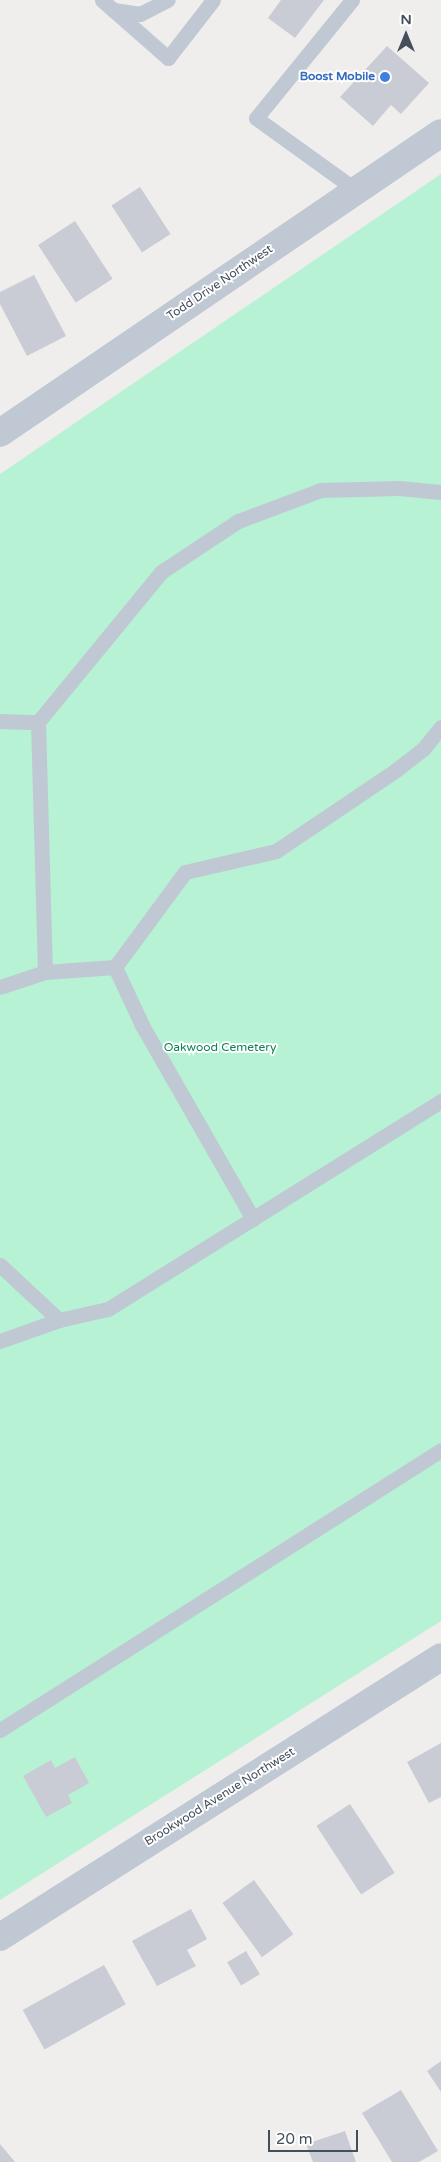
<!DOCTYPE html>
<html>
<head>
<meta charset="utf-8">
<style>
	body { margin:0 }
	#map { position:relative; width:441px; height:2162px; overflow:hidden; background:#f0eeed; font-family:"Varela Round",sans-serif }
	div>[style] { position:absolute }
	.green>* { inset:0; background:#b7f2d4 }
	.building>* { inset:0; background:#c9ccd4; transform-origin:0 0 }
	.service>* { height:15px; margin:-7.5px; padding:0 7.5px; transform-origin:7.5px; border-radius:7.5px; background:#c0c8d4 }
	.minor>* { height:28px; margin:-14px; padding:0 14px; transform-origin:14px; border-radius:14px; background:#c0c8d4 }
	.dots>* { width:14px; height:14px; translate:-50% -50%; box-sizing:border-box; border:2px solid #fff; border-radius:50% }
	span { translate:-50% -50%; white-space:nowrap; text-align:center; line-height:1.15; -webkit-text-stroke:4px #fff; paint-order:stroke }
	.shop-label { font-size:12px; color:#366cbe; font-weight:700 }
	.right { translate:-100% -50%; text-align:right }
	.street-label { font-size:12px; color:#444f5c }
	.park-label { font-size:12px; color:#0f8455 }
	.north { position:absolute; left:381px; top:10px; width:50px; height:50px; -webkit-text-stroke:4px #fff; paint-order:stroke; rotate:0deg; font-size:14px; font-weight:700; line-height:20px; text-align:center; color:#444f5c }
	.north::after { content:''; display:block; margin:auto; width:18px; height:22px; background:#444f5c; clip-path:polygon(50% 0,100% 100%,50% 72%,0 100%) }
	.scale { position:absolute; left:268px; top:2130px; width:90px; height:22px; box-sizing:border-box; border:2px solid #444f5c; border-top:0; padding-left:6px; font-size:15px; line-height:18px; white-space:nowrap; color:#444f5c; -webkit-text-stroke:4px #fff; paint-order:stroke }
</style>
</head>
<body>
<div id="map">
	<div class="green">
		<div style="clip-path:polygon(441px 174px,441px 1621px,0 1900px,0 474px)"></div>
	</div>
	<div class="building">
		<div style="clip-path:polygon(281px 0,324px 0,295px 38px,268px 18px)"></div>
		<div style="clip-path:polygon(387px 46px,429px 83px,401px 114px,391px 105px,373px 126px,340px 97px)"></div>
		<div style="left:140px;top:187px;width:56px;height:34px;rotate:57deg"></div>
		<div style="left:75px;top:221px;width:69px;height:44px;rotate:57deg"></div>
		<div style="clip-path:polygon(34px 275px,66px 336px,27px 356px,0 304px,0 292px)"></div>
		<div style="clip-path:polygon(441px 1743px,441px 1797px,429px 1803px,407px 1762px)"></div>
		<div style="clip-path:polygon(75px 1757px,89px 1783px,68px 1795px,72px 1803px,46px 1817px,23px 1776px,51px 1760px,55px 1768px)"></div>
		<div style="left:350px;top:1804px;width:82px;height:40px;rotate:57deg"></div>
		<div style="left:254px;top:1880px;width:67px;height:39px;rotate:54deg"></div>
		<div style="clip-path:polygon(191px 1909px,207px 1939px,187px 1950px,196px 1966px,157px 1986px,132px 1941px)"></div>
		<div style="left:246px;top:1951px;width:27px;height:22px;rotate:59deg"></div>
		<div style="left:104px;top:1965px;width:45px;height:93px;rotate:61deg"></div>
		<div style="clip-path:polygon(441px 2061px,441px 2092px,427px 2071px)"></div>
		<div style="clip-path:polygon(401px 2090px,438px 2151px,419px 2162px,392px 2162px,362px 2113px)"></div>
		<div style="clip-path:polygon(345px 2131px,356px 2162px,313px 2162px,306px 2144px)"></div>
		<div style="clip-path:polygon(0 2144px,15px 2162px,0 2162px)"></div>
	</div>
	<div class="service">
		<div style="left:102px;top:0;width:88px;rotate:41.3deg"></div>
		<div style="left:168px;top:58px;width:73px;rotate:-52.2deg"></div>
		<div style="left:352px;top:0;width:152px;rotate:129.1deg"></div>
		<div style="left:256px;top:118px;width:123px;rotate:35.8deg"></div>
		<div style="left:113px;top:10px;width:27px;rotate:8deg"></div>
		<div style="left:140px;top:14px;width:31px;rotate:-27deg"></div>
		<div style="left:0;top:721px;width:38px;rotate:2deg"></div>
		<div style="left:38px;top:722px;width:194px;rotate:-50.6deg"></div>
		<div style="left:161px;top:572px;width:92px;rotate:-33.5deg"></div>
		<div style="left:238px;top:521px;width:89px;rotate:-20.5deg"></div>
		<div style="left:321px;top:490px;width:78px;rotate:-1.5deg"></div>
		<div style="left:399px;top:488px;width:42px;rotate:5.4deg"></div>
		<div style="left:38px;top:722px;width:250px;rotate:88.4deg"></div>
		<div style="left:0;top:987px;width:47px;rotate:-18.4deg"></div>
		<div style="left:45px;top:972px;width:70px;rotate:-4.1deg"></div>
		<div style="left:253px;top:1219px;width:224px;rotate:-119.8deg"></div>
		<div style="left:142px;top:1025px;width:64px;rotate:-115deg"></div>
		<div style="left:115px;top:967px;width:118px;rotate:-53.6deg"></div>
		<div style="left:185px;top:872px;width:93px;rotate:-13deg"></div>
		<div style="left:276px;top:851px;width:145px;rotate:-34deg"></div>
		<div style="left:396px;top:770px;width:36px;rotate:-38deg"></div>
		<div style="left:424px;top:748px;width:27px;rotate:-51deg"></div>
		<div style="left:0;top:1265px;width:81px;rotate:43deg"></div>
		<div style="left:0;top:1341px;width:63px;rotate:-19.6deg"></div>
		<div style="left:59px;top:1320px;width:50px;rotate:-12.7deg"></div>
		<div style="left:108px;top:1309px;width:393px;rotate:-32deg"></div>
		<div style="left:0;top:1730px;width:522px;rotate:-32.41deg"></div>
	</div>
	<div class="minor">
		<div style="left:0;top:433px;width:533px;rotate:-34.23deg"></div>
		<div style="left:0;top:1937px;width:522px;rotate:-32.41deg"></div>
	</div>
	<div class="dots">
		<div style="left:385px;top:77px;background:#3f7fe0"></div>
	</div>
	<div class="shop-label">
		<span class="right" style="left:375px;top:77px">Boost Mobile</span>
	</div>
	<div class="street-label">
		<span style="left:220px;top:283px;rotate:-34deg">Todd Drive Northwest</span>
		<span style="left:220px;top:1797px;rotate:-32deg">Brookwood Avenue Northwest</span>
	</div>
	<div class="park-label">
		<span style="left:220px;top:1048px">Oakwood Cemetery</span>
	</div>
	<div class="north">N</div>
	<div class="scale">20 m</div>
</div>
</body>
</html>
